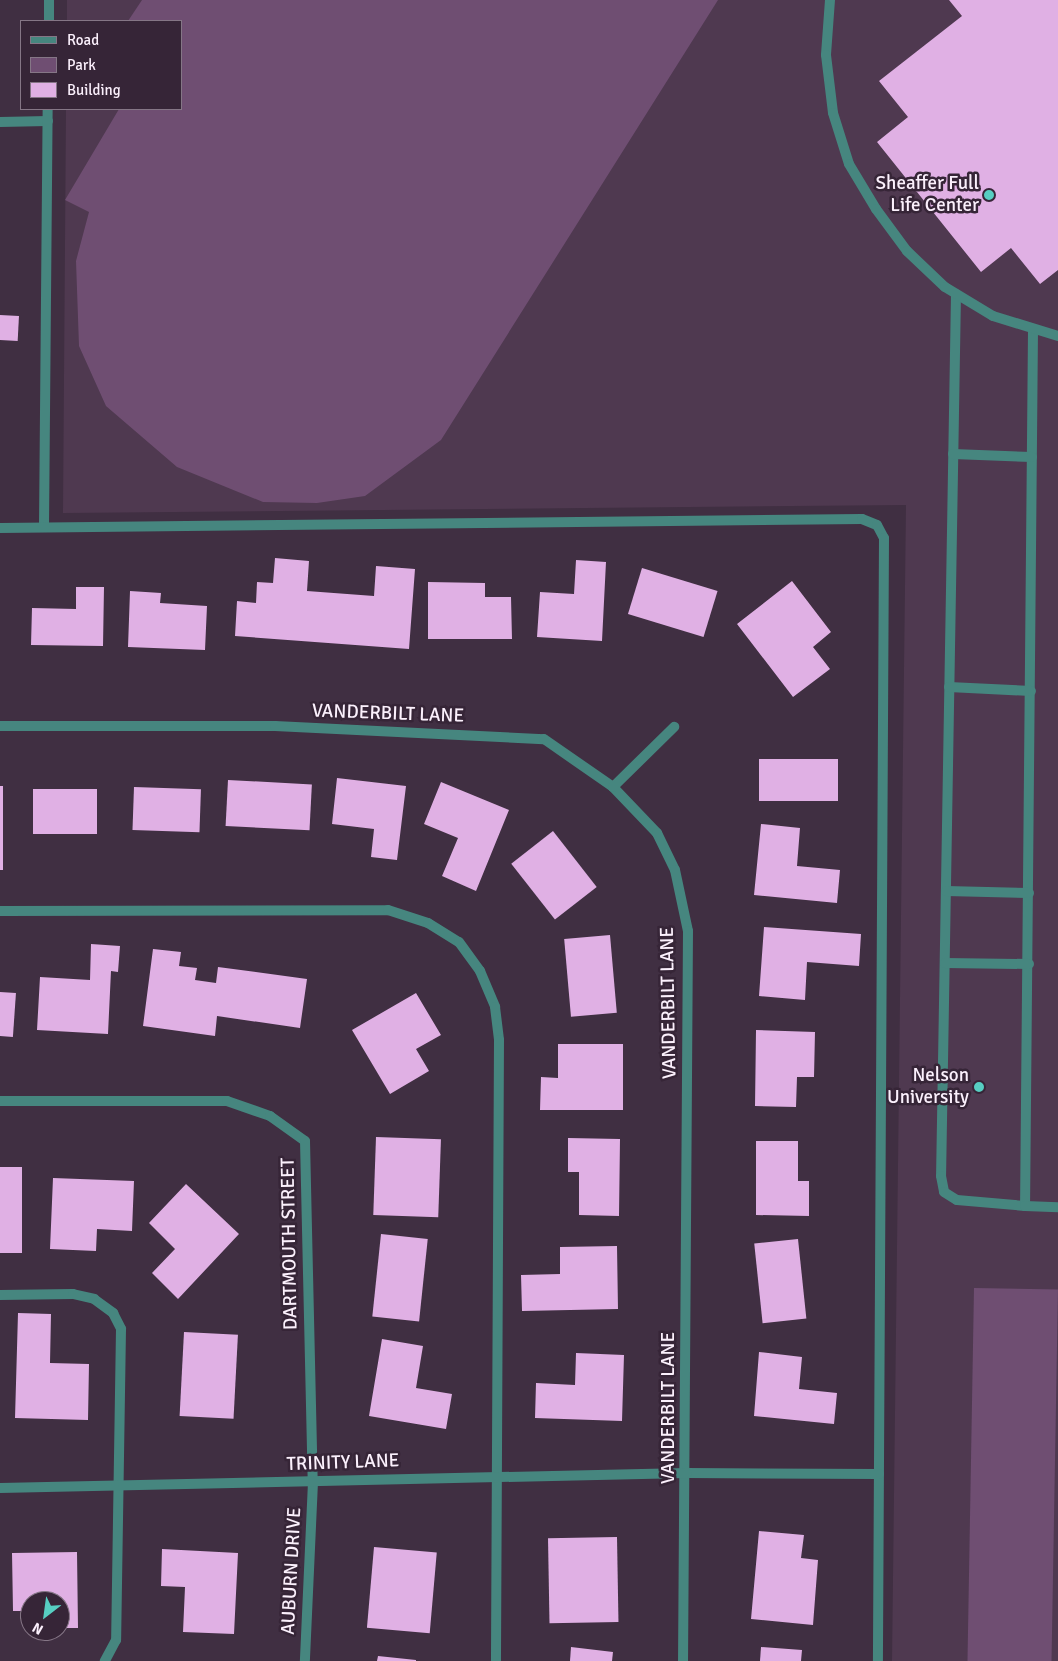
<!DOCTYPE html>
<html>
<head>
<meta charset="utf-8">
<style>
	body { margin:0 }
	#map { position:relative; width:1058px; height:1661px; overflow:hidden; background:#402f42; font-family:Signika,sans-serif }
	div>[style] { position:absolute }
	.built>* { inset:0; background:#4f3950 }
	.green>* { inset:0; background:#6f4e72; transform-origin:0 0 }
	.building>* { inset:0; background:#e0b0e4; transform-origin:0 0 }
	.service>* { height:10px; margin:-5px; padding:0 5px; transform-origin:5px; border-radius:5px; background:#46867f }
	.minor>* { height:10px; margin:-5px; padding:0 5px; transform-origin:5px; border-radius:5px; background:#46867f }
	.dots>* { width:14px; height:14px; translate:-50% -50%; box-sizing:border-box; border:2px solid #362537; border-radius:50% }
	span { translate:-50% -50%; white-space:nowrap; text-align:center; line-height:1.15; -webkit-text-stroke:5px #362537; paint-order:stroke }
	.poi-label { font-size:19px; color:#fbf0fc }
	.right { translate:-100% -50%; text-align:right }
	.street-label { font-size:19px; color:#fbf0fc }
	.legend { position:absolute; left:20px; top:20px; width:162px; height:90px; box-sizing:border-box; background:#362537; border:1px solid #857686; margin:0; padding:6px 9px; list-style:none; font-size:15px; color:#fbf0fc }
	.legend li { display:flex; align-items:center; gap:10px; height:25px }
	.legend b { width:25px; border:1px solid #857686 }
	.north { position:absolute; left:20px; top:1591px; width:50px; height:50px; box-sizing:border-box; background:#362537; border:1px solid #857686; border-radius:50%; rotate:210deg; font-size:14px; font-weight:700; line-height:20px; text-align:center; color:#fbf0fc }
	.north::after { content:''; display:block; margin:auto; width:18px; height:22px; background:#57cec2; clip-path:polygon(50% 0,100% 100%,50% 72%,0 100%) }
</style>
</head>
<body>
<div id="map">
	<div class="built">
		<div style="clip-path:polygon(67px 0,1058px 0,1058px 1661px,892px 1661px,906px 505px,63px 513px,66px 109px,181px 109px,181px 21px,67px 21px)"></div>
	</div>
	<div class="green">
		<div style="clip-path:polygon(142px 0,718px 0,441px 440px,365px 496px,317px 503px,263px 502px,177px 467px,106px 406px,79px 346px,76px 261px,89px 212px,65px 200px,119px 109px,181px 109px,181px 21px,128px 21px)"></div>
		<div style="left:974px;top:1288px;width:84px;height:373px;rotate:1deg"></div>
	</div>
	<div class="building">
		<div style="clip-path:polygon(949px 0,1058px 0,1058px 270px,1040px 284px,1011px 248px,981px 272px,877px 142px,908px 117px,879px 81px,962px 16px)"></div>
		<div style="left:0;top:315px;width:19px;height:25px;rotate:3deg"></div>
		<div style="clip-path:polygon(275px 558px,309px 561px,307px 591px,374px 596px,376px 566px,415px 569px,409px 649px,235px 636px,237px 601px,256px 603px,257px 582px,273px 583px)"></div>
		<div style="clip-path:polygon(576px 560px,606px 562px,602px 641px,537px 637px,540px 592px,574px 594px)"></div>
		<div style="left:642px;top:568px;width:79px;height:48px;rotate:17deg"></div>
		<div style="clip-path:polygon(792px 581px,831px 632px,813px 647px,830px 669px,793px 697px,737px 624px)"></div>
		<div style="clip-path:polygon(428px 582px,485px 583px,485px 597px,511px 597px,512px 639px,428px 639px)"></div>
		<div style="clip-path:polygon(76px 587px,104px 587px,103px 646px,31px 645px,32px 608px,76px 609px)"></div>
		<div style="clip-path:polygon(130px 591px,161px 593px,160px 603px,207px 606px,205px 650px,128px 647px)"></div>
		<div style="left:759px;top:759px;width:79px;height:42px"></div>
		<div style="clip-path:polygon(337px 778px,406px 786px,397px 860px,371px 857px,374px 829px,332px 824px)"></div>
		<div style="left:228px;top:780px;width:84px;height:46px;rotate:3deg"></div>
		<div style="clip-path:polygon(441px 782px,509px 810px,476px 891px,442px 876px,458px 838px,424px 824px)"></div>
		<div style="left:0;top:786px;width:3px;height:84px"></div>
		<div style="left:134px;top:787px;width:67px;height:43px;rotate:2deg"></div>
		<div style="left:33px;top:789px;width:64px;height:45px"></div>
		<div style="clip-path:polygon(761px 824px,800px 828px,797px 866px,840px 870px,837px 903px,754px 895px)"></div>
		<div style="left:553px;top:831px;width:71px;height:53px;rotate:52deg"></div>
		<div style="clip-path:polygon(764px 927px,861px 934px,859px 966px,807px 962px,805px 1000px,759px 996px)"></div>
		<div style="left:610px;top:935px;width:78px;height:46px;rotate:85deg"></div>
		<div style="clip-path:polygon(91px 944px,120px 946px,118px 972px,111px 971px,108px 1034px,37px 1030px,40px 977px,90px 980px)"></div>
		<div style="clip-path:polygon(153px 949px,181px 952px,179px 966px,197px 968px,195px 980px,216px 983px,218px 967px,307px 979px,300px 1028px,217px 1016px,215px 1036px,143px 1026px)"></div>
		<div style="left:0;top:992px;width:16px;height:44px;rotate:4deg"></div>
		<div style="clip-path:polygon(416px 993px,441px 1035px,416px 1049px,429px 1071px,390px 1094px,352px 1030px)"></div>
		<div style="clip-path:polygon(756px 1030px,815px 1032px,814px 1077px,797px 1077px,796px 1107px,755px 1106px)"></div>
		<div style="clip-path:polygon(558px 1044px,623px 1044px,623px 1110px,540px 1110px,541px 1077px,558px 1078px)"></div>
		<div style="left:376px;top:1137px;width:65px;height:78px;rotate:2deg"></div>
		<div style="clip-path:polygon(568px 1138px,620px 1139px,619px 1216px,579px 1215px,579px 1172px,568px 1172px)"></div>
		<div style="clip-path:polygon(756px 1141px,798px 1141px,798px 1181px,809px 1181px,809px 1216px,756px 1215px)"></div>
		<div style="left:0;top:1167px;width:22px;height:86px"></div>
		<div style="clip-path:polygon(53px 1178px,134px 1181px,132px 1231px,97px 1229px,96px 1251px,50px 1249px)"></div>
		<div style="clip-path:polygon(186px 1184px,239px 1234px,178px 1299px,152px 1273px,175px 1249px,149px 1223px)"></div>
		<div style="left:381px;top:1234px;width:47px;height:83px;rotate:6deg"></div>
		<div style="left:798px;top:1239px;width:80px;height:44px;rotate:84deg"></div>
		<div style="clip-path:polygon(617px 1246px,618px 1309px,522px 1311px,521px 1275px,560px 1274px,560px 1247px)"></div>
		<div style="clip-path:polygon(18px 1313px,51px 1314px,50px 1363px,89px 1364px,88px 1420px,15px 1418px)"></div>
		<div style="left:184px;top:1332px;width:54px;height:84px;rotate:3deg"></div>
		<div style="clip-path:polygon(382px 1339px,423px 1346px,416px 1388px,452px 1394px,446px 1429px,369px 1416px)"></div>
		<div style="clip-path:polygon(759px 1352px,802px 1357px,799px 1389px,837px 1393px,834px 1424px,754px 1416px)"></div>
		<div style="clip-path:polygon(576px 1353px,624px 1355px,622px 1421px,535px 1418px,536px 1383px,575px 1385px)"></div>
		<div style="clip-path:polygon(759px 1531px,804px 1535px,801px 1558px,818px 1560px,813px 1625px,751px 1619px)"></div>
		<div style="left:617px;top:1537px;width:85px;height:69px;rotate:89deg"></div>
		<div style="left:374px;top:1547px;width:63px;height:81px;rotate:5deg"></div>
		<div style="clip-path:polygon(162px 1549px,238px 1553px,234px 1634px,183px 1632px,185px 1587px,161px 1586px)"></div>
		<div style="clip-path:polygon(77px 1552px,78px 1628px,60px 1628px,60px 1601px,30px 1601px,30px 1611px,13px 1611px,12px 1553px)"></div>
		<div style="clip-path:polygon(571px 1647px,613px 1652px,612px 1661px,570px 1661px)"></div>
		<div style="clip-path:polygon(761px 1647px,802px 1650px,801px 1661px,760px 1661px)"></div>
		<div style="clip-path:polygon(378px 1656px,416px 1660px,416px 1661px,377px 1661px)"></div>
	</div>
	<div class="service">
		<div style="left:49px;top:21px;width:21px;rotate:-90deg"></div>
		<div style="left:0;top:122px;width:48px;rotate:-1.2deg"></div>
		<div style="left:956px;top:294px;width:882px;rotate:90.97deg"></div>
		<div style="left:941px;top:1176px;width:16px;rotate:79deg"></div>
		<div style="left:944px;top:1192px;width:15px;rotate:32deg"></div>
		<div style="left:957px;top:1200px;width:68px;rotate:5deg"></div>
		<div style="left:1033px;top:330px;width:876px;rotate:90.52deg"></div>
		<div style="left:1025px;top:1206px;width:33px;rotate:2deg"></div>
		<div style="left:953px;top:454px;width:79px;rotate:2.2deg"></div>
		<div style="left:44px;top:527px;width:418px;rotate:-89.5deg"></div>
		<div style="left:0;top:528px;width:862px;rotate:-0.6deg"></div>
		<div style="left:862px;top:519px;width:16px;rotate:22deg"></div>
		<div style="left:877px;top:525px;width:15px;rotate:62deg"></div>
		<div style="left:884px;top:538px;width:1123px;rotate:90.31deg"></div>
		<div style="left:949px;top:687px;width:82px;rotate:2.8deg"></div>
		<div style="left:946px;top:891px;width:83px;rotate:1.4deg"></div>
		<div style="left:0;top:911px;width:388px;rotate:-0.1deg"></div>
		<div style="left:388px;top:910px;width:42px;rotate:18deg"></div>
		<div style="left:428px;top:923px;width:36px;rotate:32deg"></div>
		<div style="left:459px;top:942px;width:36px;rotate:54deg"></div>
		<div style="left:480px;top:971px;width:39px;rotate:67deg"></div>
		<div style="left:495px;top:1007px;width:33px;rotate:83deg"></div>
		<div style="left:499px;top:1040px;width:621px;rotate:90.28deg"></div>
		<div style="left:945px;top:963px;width:84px;rotate:0.7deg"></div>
		<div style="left:0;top:1295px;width:73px;rotate:-0.8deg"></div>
		<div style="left:73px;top:1294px;width:22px;rotate:13deg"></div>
		<div style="left:94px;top:1299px;width:24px;rotate:36deg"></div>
		<div style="left:113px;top:1313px;width:18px;rotate:63deg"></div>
		<div style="left:121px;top:1329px;width:311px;rotate:90.9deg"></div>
		<div style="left:116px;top:1640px;width:24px;rotate:118deg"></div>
		<div style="left:687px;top:1473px;width:192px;rotate:0.3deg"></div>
	</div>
	<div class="minor">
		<div style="left:830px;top:0;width:55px;rotate:94.2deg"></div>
		<div style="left:826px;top:55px;width:58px;rotate:83.1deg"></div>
		<div style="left:833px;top:113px;width:53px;rotate:72.6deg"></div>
		<div style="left:849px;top:164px;width:52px;rotate:59deg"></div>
		<div style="left:876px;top:209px;width:52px;rotate:53.6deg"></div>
		<div style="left:907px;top:251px;width:52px;rotate:43.5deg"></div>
		<div style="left:945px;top:287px;width:56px;rotate:31.1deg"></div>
		<div style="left:993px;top:316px;width:68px;rotate:17.1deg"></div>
		<div style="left:0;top:726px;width:275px"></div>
		<div style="left:275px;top:726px;width:269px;rotate:2.8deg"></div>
		<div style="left:544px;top:739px;width:84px;rotate:34.8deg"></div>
		<div style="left:613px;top:787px;width:64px;rotate:46.3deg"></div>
		<div style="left:657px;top:833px;width:41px;rotate:64.1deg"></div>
		<div style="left:675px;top:870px;width:62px;rotate:78deg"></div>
		<div style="left:688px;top:931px;width:730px;rotate:90.39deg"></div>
		<div style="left:613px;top:787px;width:86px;rotate:-44.5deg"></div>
		<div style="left:0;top:1101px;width:227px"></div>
		<div style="left:227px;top:1101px;width:46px;rotate:19.2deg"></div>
		<div style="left:270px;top:1116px;width:43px;rotate:35.5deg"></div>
		<div style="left:305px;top:1141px;width:341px;rotate:88.7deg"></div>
		<div style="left:313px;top:1482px;width:179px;rotate:92.6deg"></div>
		<div style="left:0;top:1488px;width:687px;rotate:-1.25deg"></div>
	</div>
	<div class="dots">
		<div style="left:989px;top:195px;background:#57cec2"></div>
		<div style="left:979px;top:1087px;background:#57cec2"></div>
	</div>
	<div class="poi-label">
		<span class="right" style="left:979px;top:195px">Sheaffer Full<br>Life Center</span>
		<span class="right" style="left:969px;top:1087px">Nelson<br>University</span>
	</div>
	<div class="street-label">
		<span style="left:388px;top:714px;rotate:2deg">VANDERBILT LANE</span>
		<span style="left:669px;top:1003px;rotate:-91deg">VANDERBILT LANE</span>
		<span style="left:290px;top:1244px;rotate:-91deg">DARTMOUTH STREET</span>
		<span style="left:669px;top:1408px;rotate:-90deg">VANDERBILT LANE</span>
		<span style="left:343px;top:1463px;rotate:-2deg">TRINITY LANE</span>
		<span style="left:292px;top:1571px;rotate:-87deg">AUBURN DRIVE</span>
	</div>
	<ul class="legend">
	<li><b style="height:6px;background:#46867f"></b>Road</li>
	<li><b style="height:14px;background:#6f4e72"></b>Park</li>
	<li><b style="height:14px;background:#e0b0e4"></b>Building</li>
	</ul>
	<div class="north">N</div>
</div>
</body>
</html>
